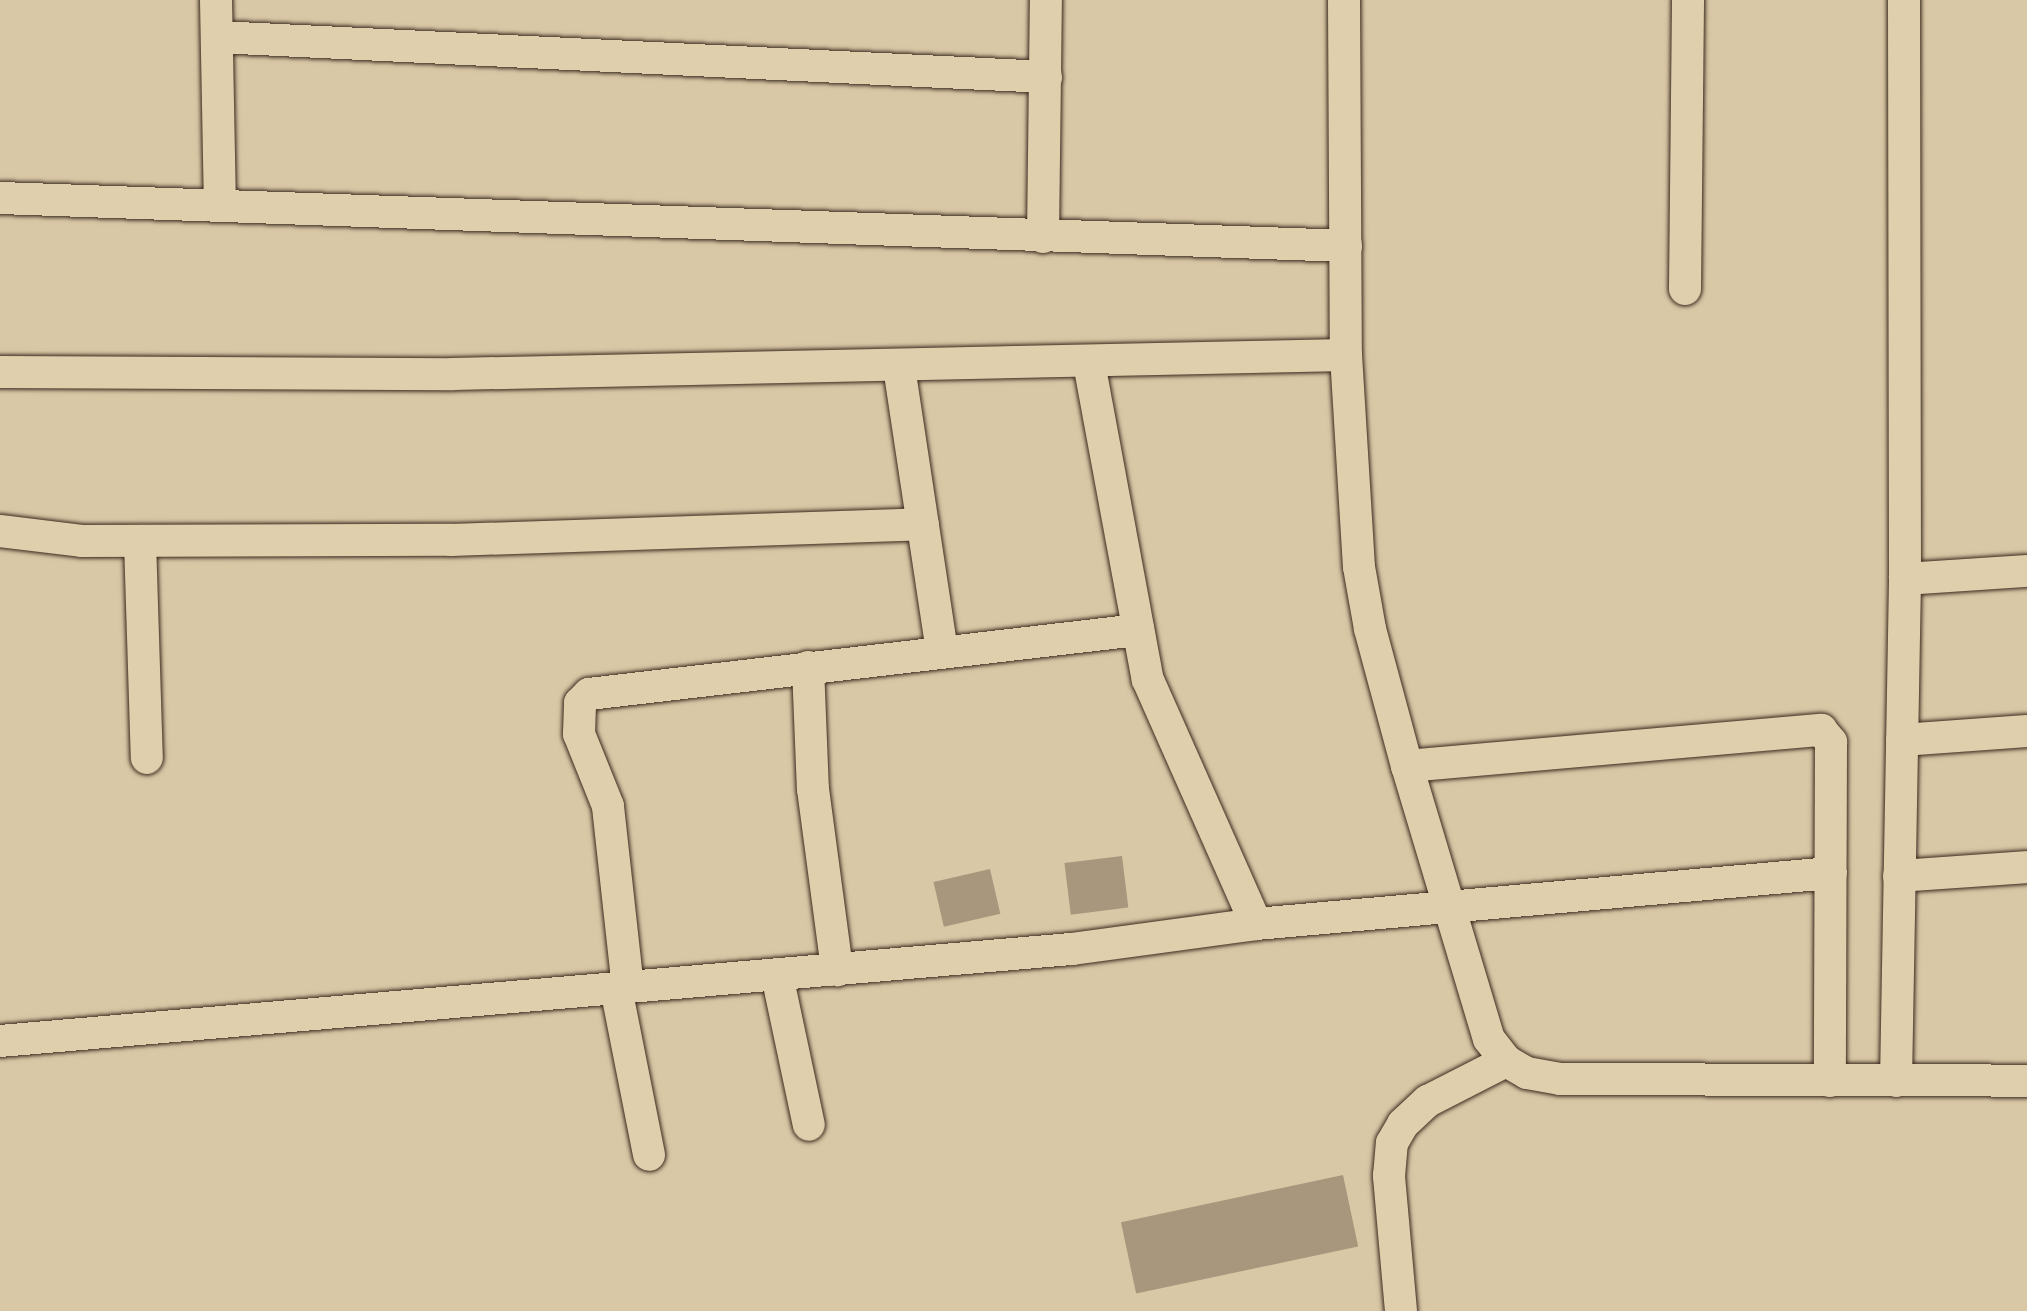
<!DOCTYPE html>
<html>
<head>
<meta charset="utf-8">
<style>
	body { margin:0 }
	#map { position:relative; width:2027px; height:1311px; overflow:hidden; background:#d9c8a6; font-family:Itim,sans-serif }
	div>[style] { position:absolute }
	.building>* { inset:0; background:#a8977d; transform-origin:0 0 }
	.roads { filter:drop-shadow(0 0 2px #3b2a1e) drop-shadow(0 0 2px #3b2a1e) }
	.minor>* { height:32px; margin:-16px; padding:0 16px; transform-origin:16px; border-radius:16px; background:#e0cfac }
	span { translate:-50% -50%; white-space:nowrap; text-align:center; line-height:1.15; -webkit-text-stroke:6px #e0cfac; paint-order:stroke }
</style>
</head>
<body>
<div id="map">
	<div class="building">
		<div style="left:1122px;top:856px;width:52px;height:58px;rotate:83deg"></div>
		<div style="left:990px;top:869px;width:46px;height:58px;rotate:77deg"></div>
		<div style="left:1343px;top:1175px;width:73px;height:227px;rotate:78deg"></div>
	</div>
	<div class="roads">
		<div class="minor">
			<div style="left:216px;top:0;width:206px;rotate:88.9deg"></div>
			<div style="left:1344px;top:0;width:355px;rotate:89.7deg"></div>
			<div style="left:1346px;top:355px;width:212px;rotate:86.5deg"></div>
			<div style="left:1359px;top:567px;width:63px;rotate:79.9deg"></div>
			<div style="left:1370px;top:629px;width:142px;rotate:74.9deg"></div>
			<div style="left:1407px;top:766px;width:285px;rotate:73.3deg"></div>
			<div style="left:1489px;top:1039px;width:28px;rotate:52deg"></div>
			<div style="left:1506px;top:1061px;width:24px;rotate:30deg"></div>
			<div style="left:1527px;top:1073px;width:34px;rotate:10deg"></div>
			<div style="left:1560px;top:1079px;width:467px;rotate:0.2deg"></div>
			<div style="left:217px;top:37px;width:830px;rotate:2.76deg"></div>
			<div style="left:0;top:198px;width:1347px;rotate:2.04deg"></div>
			<div style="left:1043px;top:237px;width:237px;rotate:-89.3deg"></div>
			<div style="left:1685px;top:289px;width:289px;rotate:-89.4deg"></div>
			<div style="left:1089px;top:363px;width:322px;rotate:79.5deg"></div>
			<div style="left:1148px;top:680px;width:267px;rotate:66.1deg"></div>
			<div style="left:899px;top:367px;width:288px;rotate:81.4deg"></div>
			<div style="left:0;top:372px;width:453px;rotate:0.3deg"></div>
			<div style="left:453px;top:374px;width:893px;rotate:-1.22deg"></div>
			<div style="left:0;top:531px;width:82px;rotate:7deg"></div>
			<div style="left:81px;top:541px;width:370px;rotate:-0.2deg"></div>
			<div style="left:451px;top:540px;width:472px;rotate:-1.9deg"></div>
			<div style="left:140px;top:541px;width:217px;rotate:88.2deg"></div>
			<div style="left:1905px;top:579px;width:122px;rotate:-3.8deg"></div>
			<div style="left:808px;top:667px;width:122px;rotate:87.7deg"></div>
			<div style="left:813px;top:789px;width:183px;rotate:82.4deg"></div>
			<div style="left:1902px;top:740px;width:125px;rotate:-4.1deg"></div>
			<div style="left:1407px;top:766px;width:416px;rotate:-5deg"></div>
			<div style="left:1821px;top:730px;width:16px;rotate:50deg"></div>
			<div style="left:1831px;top:742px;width:339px;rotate:90.2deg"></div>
			<div style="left:1899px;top:876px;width:128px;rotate:-4deg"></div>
			<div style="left:777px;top:975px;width:153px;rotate:78deg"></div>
			<div style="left:616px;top:988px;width:170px;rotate:78.8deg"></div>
			<div style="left:628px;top:988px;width:183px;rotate:-96.3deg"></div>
			<div style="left:608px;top:806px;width:78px;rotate:-111.9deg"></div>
			<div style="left:579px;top:734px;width:31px;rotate:-88deg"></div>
			<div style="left:580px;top:703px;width:13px;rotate:-45deg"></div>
			<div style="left:589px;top:694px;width:553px;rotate:-6.65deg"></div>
			<div style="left:0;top:1041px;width:1076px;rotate:-4.91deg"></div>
			<div style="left:1072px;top:949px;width:186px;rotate:-7.7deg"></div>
			<div style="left:1256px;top:924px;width:577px;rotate:-5.07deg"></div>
			<div style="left:1896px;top:1081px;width:502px;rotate:-88.97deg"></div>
			<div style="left:1905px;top:579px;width:579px;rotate:-90.1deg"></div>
			<div style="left:1401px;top:1311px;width:136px;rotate:-95.1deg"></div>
			<div style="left:1389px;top:1176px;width:33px;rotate:-85deg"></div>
			<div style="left:1392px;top:1143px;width:22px;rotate:-60deg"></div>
			<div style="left:1403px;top:1124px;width:34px;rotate:-43deg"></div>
			<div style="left:1428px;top:1101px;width:88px;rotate:-27.1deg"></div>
		</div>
	</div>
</div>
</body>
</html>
